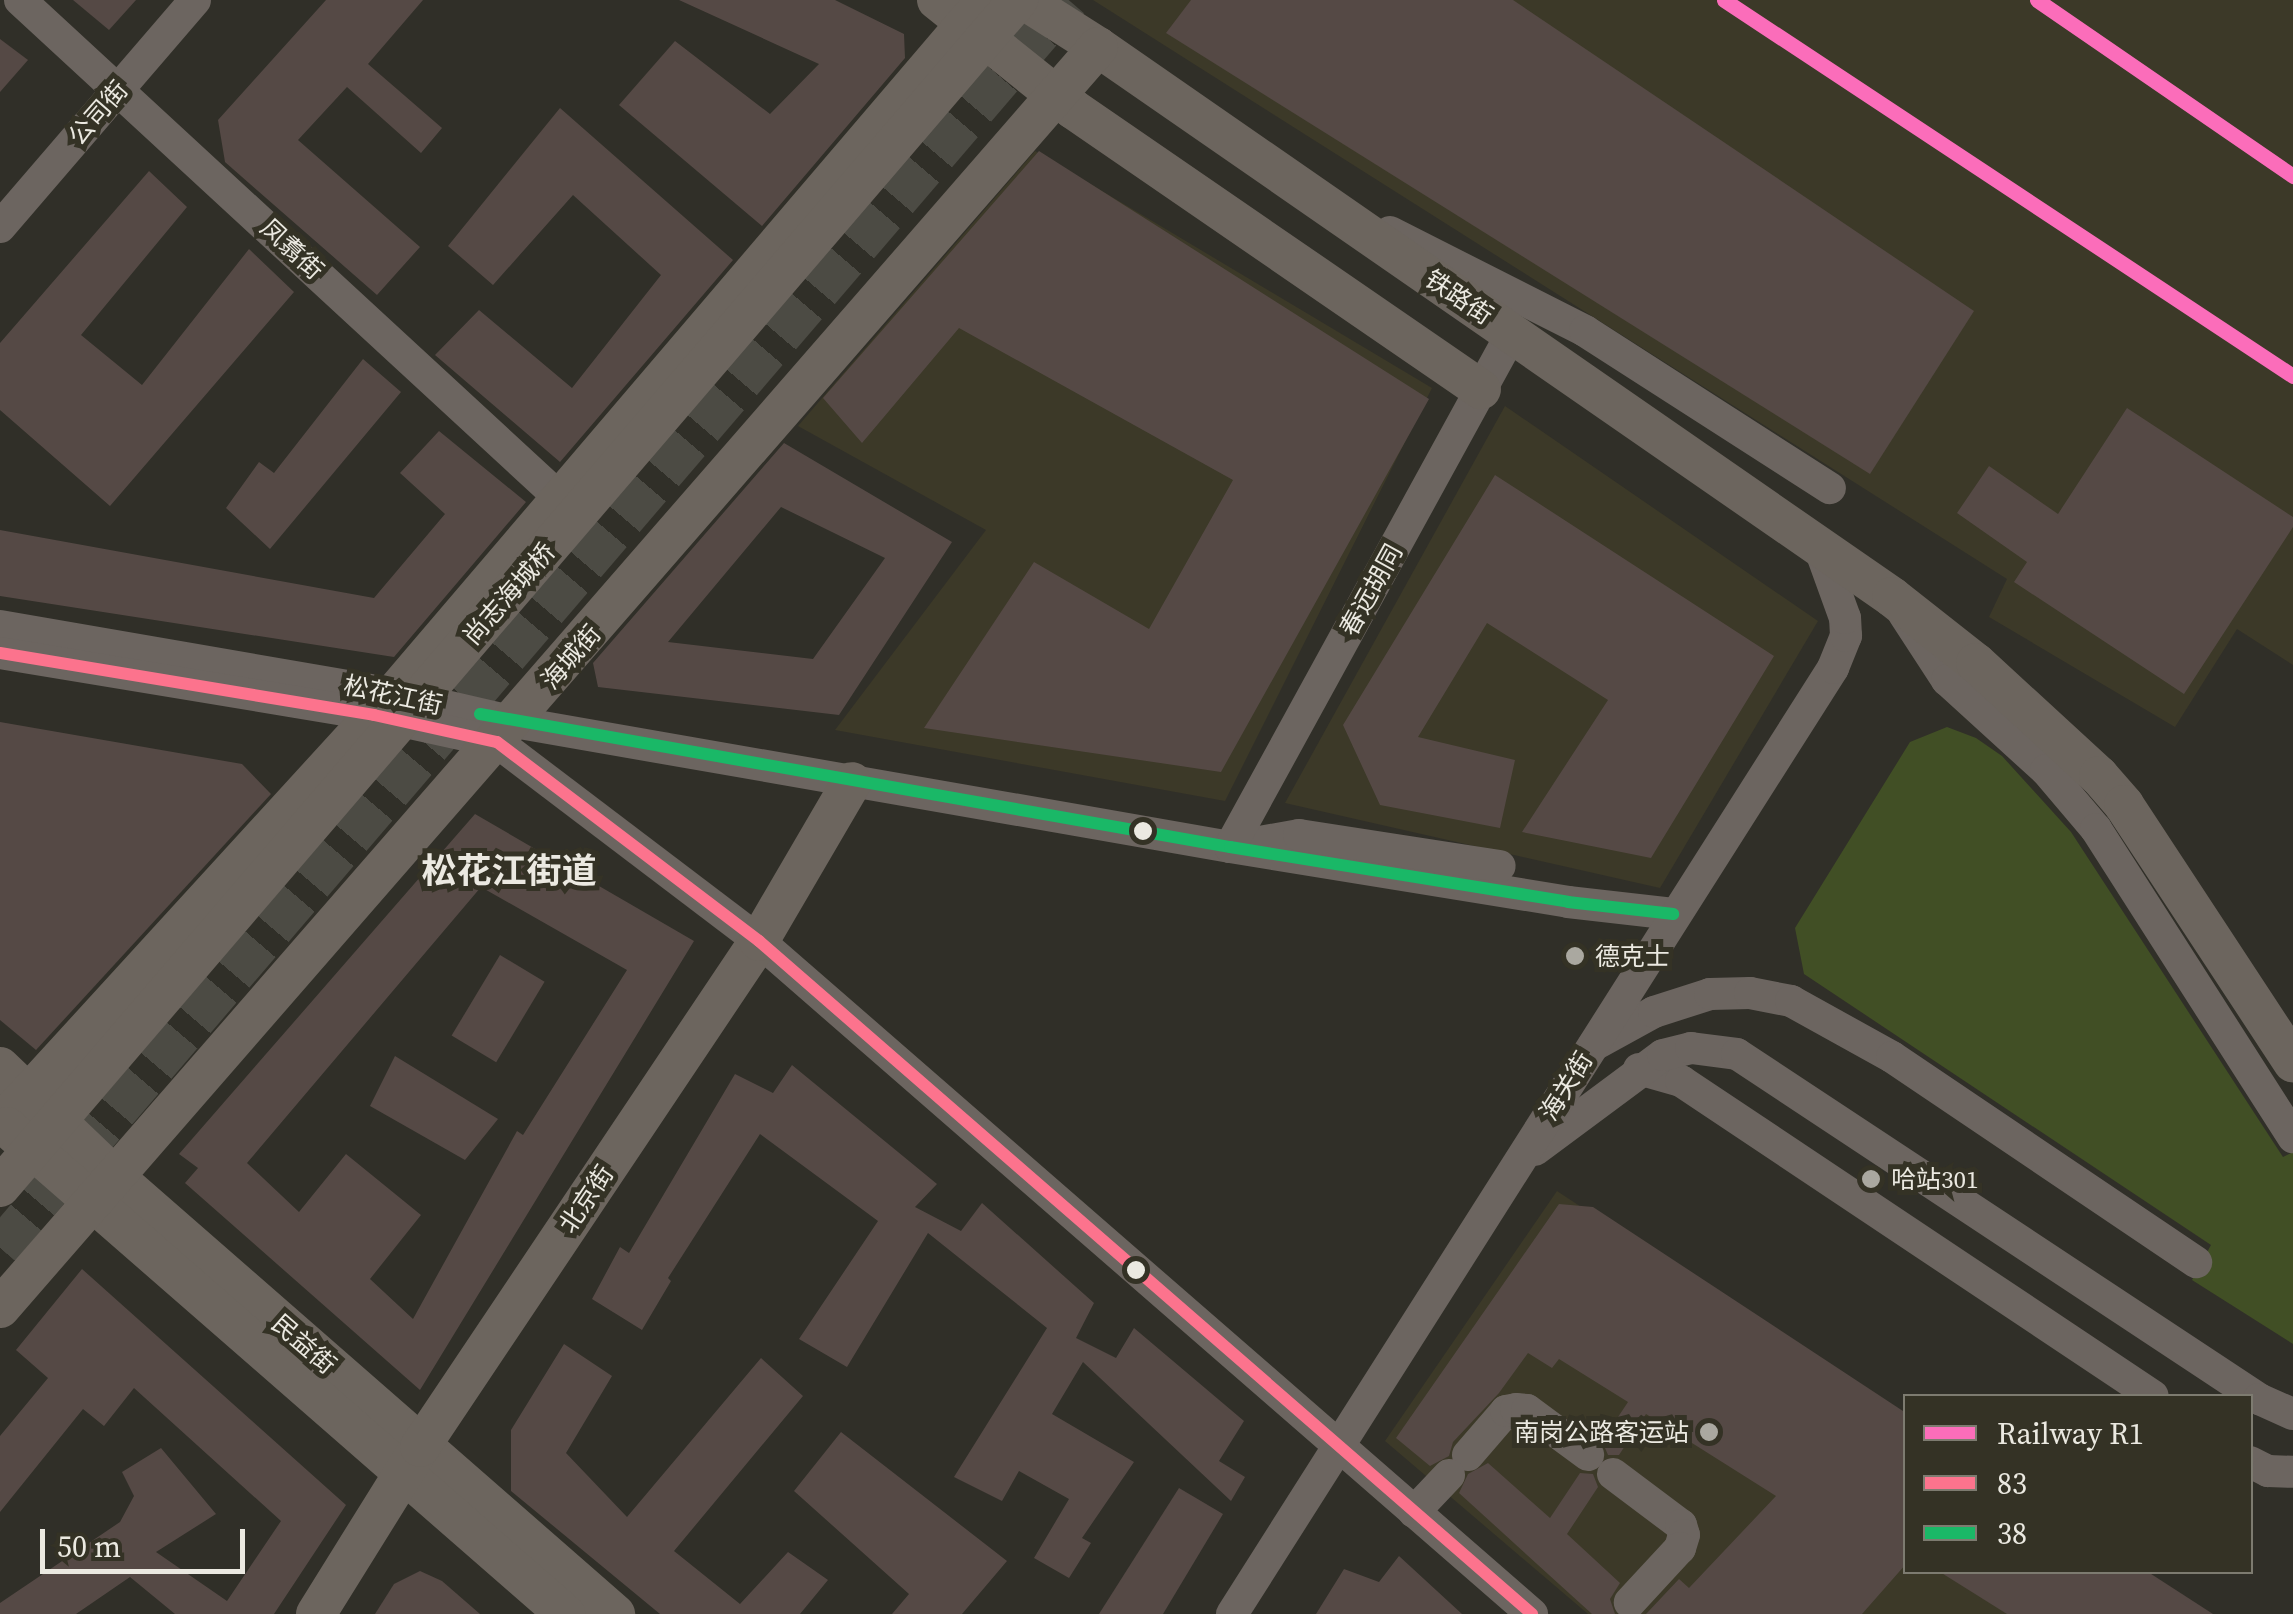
<!DOCTYPE html>
<html>
<head>
<meta charset="utf-8">
<style>
	body { margin:0 }
	#map { position:relative; width:2293px; height:1614px; overflow:hidden; background:#302f28; font-family:"Source Serif 4","Noto Sans SC",serif }
	div>[style] { position:absolute }
	.built>* { inset:0; background:#3c3928 }
	.green>* { inset:0; background:#414f25 }
	.building>* { inset:0; background:#554945; transform-origin:0 0 }
	.major-tunnel>* { height:40px; margin-top:-20px; transform-origin:0; background:repeating-linear-gradient(90deg,#4c4b44 0 40px,transparent 0 60px) }
	.minor>* { height:32px; margin:-16px; padding:0 16px; transform-origin:16px; border-radius:16px; background:#6c6560 }
	.major>* { height:40px; margin:-20px; padding:0 20px; transform-origin:20px; border-radius:20px; background:#6c655e }
	.major-bridge>* { height:40px; margin:-20px; padding:0 20px; transform-origin:20px; border-radius:20px; background:#6c655e }
	.bus-1>* { height:12px; margin:-6px; padding:0 6px; transform-origin:6px; border-radius:6px; background:#fc738d }
	.bus-2>* { height:12px; margin:-6px; padding:0 6px; transform-origin:6px; border-radius:6px; background:#1ab867 }
	.rail-1>* { height:15px; margin:-7.5px; padding:0 7.5px; transform-origin:7.5px; border-radius:7.5px; background:#fb6dba }
	.dots>* { width:28px; height:28px; translate:-50% -50%; box-sizing:border-box; border:5px solid #343225; border-radius:50% }
	span { translate:-50% -50%; white-space:nowrap; text-align:center; line-height:1.15; -webkit-text-stroke:10px #343225; paint-order:stroke }
	.street-label { font-size:25px; color:#ebe9e1 }
	.poi-label { font-size:25px; color:#ebe9e1 }
	.left { translate:0 -50%; text-align:left }
	.right { translate:-100% -50%; text-align:right }
	.district-label { font-size:35px; color:#ebe9e1; font-weight:700 }
	.legend { position:absolute; left:1903px; top:1394px; width:350px; height:180px; box-sizing:border-box; background:#343225; border:2px solid #7d7b70; margin:0; padding:12px 18px; list-style:none; font-size:30px; color:#ebe9e1 }
	.legend li { display:flex; align-items:center; gap:20px; height:50px }
	.legend b { width:50px; border:2px solid #7d7b70 }
	.scale { position:absolute; left:40px; top:1529px; width:205px; height:45px; box-sizing:border-box; border:5px solid #ebe9e1; border-top:0; padding-left:12px; font-size:30px; line-height:35px; white-space:nowrap; color:#ebe9e1; -webkit-text-stroke:8px #343225; paint-order:stroke }
</style>
</head>
<body>
<div id="map">
	<div class="built">
		<div style="clip-path:polygon(1093px 0,2293px 0,2293px 665px,2237px 629px,2175px 727px,1989px 617px,2007px 579px)"></div>
		<div style="clip-path:polygon(1035px 151px,1432px 388px,1225px 801px,835px 730px,986px 530px,798px 426px)"></div>
		<div style="clip-path:polygon(1505px 406px,1818px 621px,1660px 888px,1285px 803px)"></div>
		<div style="clip-path:polygon(1557px 1191px,1905px 1421px,1906px 1572px,2134px 1572px,2199px 1614px,1588px 1614px,1385px 1441px)"></div>
	</div>
	<div class="green">
		<div style="clip-path:polygon(1947px 727px,1976px 738px,2002px 756px,2071px 832px,2283px 1157px,2293px 1152px,2293px 1344px,2192px 1280px,2211px 1245px,1804px 974px,1795px 928px,1910px 742px)"></div>
	</div>
	<div class="building">
		<div style="clip-path:polygon(73px 0,136px 0,109px 30px)"></div>
		<div style="clip-path:polygon(326px 0,423px 0,368px 64px,442px 128px,421px 153px,347px 87px,298px 140px,420px 247px,377px 295px,225px 162px,218px 120px)"></div>
		<div style="clip-path:polygon(679px 0,835px 0,904px 34px,905px 58px,762px 226px,619px 105px,675px 41px,770px 114px,819px 64px)"></div>
		<div style="clip-path:polygon(1191px 0,1513px 0,1974px 311px,1870px 474px,1166px 33px)"></div>
		<div style="clip-path:polygon(0 39px,28px 60px,0 92px)"></div>
		<div style="clip-path:polygon(560px 108px,733px 260px,560px 462px,435px 355px,479px 310px,572px 388px,661px 275px,573px 195px,493px 285px,448px 246px)"></div>
		<div style="clip-path:polygon(1039px 151px,1429px 399px,1221px 772px,924px 728px,1034px 562px,1149px 629px,1233px 480px,959px 328px,862px 443px,823px 398px)"></div>
		<div style="clip-path:polygon(149px 171px,187px 207px,81px 335px,142px 385px,249px 249px,294px 292px,110px 506px,0 410px,0 343px)"></div>
		<div style="clip-path:polygon(363px 359px,401px 392px,270px 549px,226px 508px,259px 462px,274px 473px)"></div>
		<div style="clip-path:polygon(2127px 408px,2293px 517px,2293px 527px,2184px 694px,2014px 582px,2027px 562px,1957px 513px,1989px 466px,2058px 514px)"></div>
		<div style="clip-path:polygon(439px 431px,526px 502px,394px 657px,0 596px,0 530px,374px 598px,445px 514px,400px 473px)"></div>
		<div style="clip-path:polygon(evenodd,784px 443px,952px 542px,839px 715px,598px 687px,593px 663px,784px 443px,781px 507px,885px 558px,813px 659px,668px 642px,781px 507px)"></div>
		<div style="clip-path:polygon(1495px 475px,1774px 656px,1651px 858px,1522px 832px,1608px 700px,1487px 623px,1418px 737px,1515px 760px,1500px 828px,1380px 805px,1343px 725px)"></div>
		<div style="clip-path:polygon(0 722px,242px 764px,271px 794px,36px 1050px,0 1020px)"></div>
		<div style="clip-path:polygon(evenodd,475px 814px,694px 941px,420px 1390px,185px 1183px,198px 1168px,179px 1154px,475px 814px,481px 887px,627px 970px,523px 1135px,517px 1131px,413px 1319px,370px 1279px,421px 1215px,346px 1154px,299px 1212px,247px 1163px,481px 887px)"></div>
		<div style="left:500px;top:955px;width:52px;height:94px;rotate:31deg"></div>
		<div style="clip-path:polygon(395px 1056px,498px 1119px,465px 1160px,370px 1106px)"></div>
		<div style="clip-path:polygon(792px 1065px,937px 1184px,915px 1207px,961px 1231px,982px 1203px,1094px 1303px,1076px 1338px,1116px 1358px,1134px 1328px,1244px 1421px,1219px 1461px,1245px 1477px,1231px 1501px,1083px 1362px,1052px 1414px,1134px 1462px,1082px 1538px,1091px 1543px,1069px 1578px,1034px 1558px,1069px 1499px,1019px 1471px,1002px 1501px,954px 1477px,1047px 1328px,928px 1233px,847px 1367px,799px 1339px,878px 1221px,760px 1134px,668px 1278px,671px 1281px,642px 1330px,592px 1299px,620px 1247px,629px 1253px,735px 1074px,773px 1093px)"></div>
		<div style="clip-path:polygon(1559px 1204px,1593px 1207px,1906px 1413px,1906px 1564px,1862px 1614px,1646px 1614px,1679px 1579px,1689px 1588px,1776px 1496px,1646px 1414px,1619px 1455px,1608px 1455px,1602px 1441px,1628px 1402px,1559px 1359px,1552px 1368px,1528px 1353px,1499px 1393px,1453px 1442px,1449px 1456px,1430px 1466px,1396px 1438px)"></div>
		<div style="clip-path:polygon(82px 1269px,346px 1505px,274px 1614px,175px 1614px,130px 1577px,76px 1614px,0 1614px,0 1603px,120px 1522px,134px 1496px,122px 1472px,161px 1448px,216px 1514px,156px 1552px,227px 1601px,281px 1521px,134px 1388px,104px 1426px,83px 1409px,0 1512px,0 1436px,48px 1378px,16px 1350px)"></div>
		<div style="clip-path:polygon(564px 1344px,612px 1376px,566px 1453px,627px 1517px,761px 1358px,803px 1396px,674px 1551px,740px 1604px,788px 1552px,828px 1580px,800px 1614px,660px 1614px,511px 1491px,511px 1430px)"></div>
		<div style="clip-path:polygon(841px 1432px,1007px 1561px,962px 1614px,892px 1614px,909px 1594px,794px 1491px)"></div>
		<div style="clip-path:polygon(1488px 1463px,1550px 1518px,1580px 1473px,1593px 1474px,1598px 1487px,1567px 1534px,1620px 1583px,1610px 1599px,1615px 1614px,1592px 1614px,1459px 1493px,1468px 1474px)"></div>
		<div style="clip-path:polygon(1179px 1488px,1223px 1514px,1163px 1614px,1099px 1614px)"></div>
		<div style="clip-path:polygon(1399px 1556px,1462px 1614px,1316px 1614px,1344px 1569px,1379px 1582px)"></div>
		<div style="clip-path:polygon(420px 1571px,442px 1581px,480px 1614px,375px 1614px,394px 1584px)"></div>
		<div style="clip-path:polygon(1940px 1572px,2148px 1572px,2213px 1614px,2007px 1614px)"></div>
	</div>
	<div class="major-tunnel">
		<div style="left:0;top:1248px;width:1643px;rotate:-49.42deg"></div>
	</div>
	<div class="minor">
		<div style="left:20px;top:0;width:737px;rotate:42.69deg"></div>
		<div style="left:0;top:227px;width:299px;rotate:-49.3deg"></div>
		<div style="left:1390px;top:232px;width:219px;rotate:26.9deg"></div>
		<div style="left:1585px;top:331px;width:291px;rotate:32.7deg"></div>
		<div style="left:1904px;top:614px;width:79px;rotate:56.9deg"></div>
		<div style="left:1947px;top:680px;width:134px;rotate:42.3deg"></div>
		<div style="left:2046px;top:770px;width:77px;rotate:49.7deg"></div>
		<div style="left:2096px;top:829px;width:366px;rotate:57.4deg"></div>
		<div style="left:0;top:626px;width:400px;rotate:9.8deg"></div>
		<div style="left:394px;top:694px;width:123px;rotate:13.1deg"></div>
		<div style="left:514px;top:722px;width:727px;rotate:9.9deg"></div>
		<div style="left:1230px;top:847px;width:342px;rotate:9.2deg"></div>
		<div style="left:1568px;top:902px;width:106px;rotate:6.5deg"></div>
		<div style="left:0;top:653px;width:379px;rotate:9.4deg"></div>
		<div style="left:374px;top:715px;width:126px;rotate:12.4deg"></div>
		<div style="left:497px;top:742px;width:329px;rotate:37.2deg"></div>
		<div style="left:759px;top:941px;width:1025px;rotate:41.04deg"></div>
		<div style="left:1254px;top:843px;width:46px;rotate:-10.1deg"></div>
		<div style="left:1299px;top:835px;width:203px;rotate:8.8deg"></div>
		<div style="left:1230px;top:847px;width:586px;rotate:-61.25deg"></div>
		<div style="left:1594px;top:1045px;width:68px;rotate:-28.8deg"></div>
		<div style="left:1654px;top:1012px;width:59px;rotate:-17.8deg"></div>
		<div style="left:1710px;top:994px;width:40px;rotate:-1.4deg"></div>
		<div style="left:1750px;top:993px;width:42px;rotate:11deg"></div>
		<div style="left:1791px;top:1001px;width:115px;rotate:29deg"></div>
		<div style="left:1892px;top:1057px;width:367px;rotate:34deg"></div>
		<div style="left:1639px;top:1069px;width:44px;rotate:15.9deg"></div>
		<div style="left:1681px;top:1081px;width:567px;rotate:33.72deg"></div>
		<div style="left:1535px;top:1150px;width:159px;rotate:-36.6deg"></div>
		<div style="left:1663px;top:1055px;width:29px;rotate:-14deg"></div>
		<div style="left:1691px;top:1048px;width:46px;rotate:7.4deg"></div>
		<div style="left:1737px;top:1054px;width:626px;rotate:33.46deg"></div>
		<div style="left:2259px;top:1399px;width:37px;rotate:24deg"></div>
		<div style="left:1468px;top:1455px;width:58px;rotate:-49.2deg"></div>
		<div style="left:1506px;top:1411px;width:10px;rotate:-11deg"></div>
		<div style="left:1516px;top:1409px;width:11px;rotate:5deg"></div>
		<div style="left:1527px;top:1410px;width:76px;rotate:36.4deg"></div>
		<div style="left:2250px;top:1462px;width:20px;rotate:27deg"></div>
		<div style="left:2268px;top:1471px;width:25px;rotate:2deg"></div>
		<div style="left:1613px;top:1474px;width:85px;rotate:36.9deg"></div>
		<div style="left:1681px;top:1525px;width:10px;rotate:73deg"></div>
		<div style="left:1684px;top:1535px;width:14px;rotate:107deg"></div>
		<div style="left:1680px;top:1548px;width:74px;rotate:132.8deg"></div>
		<div style="left:1414px;top:1512px;width:51px;rotate:-46.6deg"></div>
		<div style="left:1232px;top:1614px;width:1121px;rotate:-57.57deg"></div>
		<div style="left:1833px;top:668px;width:35px;rotate:-68deg"></div>
		<div style="left:1846px;top:636px;width:18px;rotate:-93deg"></div>
		<div style="left:1845px;top:618px;width:77px;rotate:-109.9deg"></div>
	</div>
	<div class="major">
		<div style="left:937px;top:0;width:174px;rotate:38.7deg"></div>
		<div style="left:1073px;top:109px;width:495px;rotate:34.5deg"></div>
		<div style="left:1024px;top:0;width:88px;rotate:32.4deg"></div>
		<div style="left:1098px;top:47px;width:966px;rotate:34.71deg"></div>
		<div style="left:1892px;top:597px;width:107px;rotate:38.2deg"></div>
		<div style="left:1976px;top:663px;width:167px;rotate:42.6deg"></div>
		<div style="left:2099px;top:776px;width:38px;rotate:49deg"></div>
		<div style="left:2124px;top:805px;width:308px;rotate:56.7deg"></div>
		<div style="left:0;top:1067px;width:161px;rotate:43.7deg"></div>
		<div style="left:116px;top:1178px;width:663px;rotate:41.15deg"></div>
		<div style="left:0;top:1125px;width:584px;rotate:-47.57deg"></div>
		<div style="left:394px;top:694px;width:912px;rotate:-49.53deg"></div>
		<div style="left:7px;top:1127px;width:741px;rotate:41.11deg"></div>
		<div style="left:0;top:1308px;width:1672px;rotate:-48.95deg"></div>
		<div style="left:316px;top:1614px;width:197px;rotate:-58.1deg"></div>
		<div style="left:420px;top:1447px;width:609px;rotate:-56.18deg"></div>
		<div style="left:759px;top:941px;width:184px;rotate:-59.7deg"></div>
	</div>
	<div class="major-bridge">
		<div style="left:0;top:1187px;width:1564px;rotate:-49.38deg"></div>
	</div>
	<div class="bus-1">
		<div style="left:0;top:653px;width:379px;rotate:9.4deg"></div>
		<div style="left:374px;top:715px;width:126px;rotate:12.4deg"></div>
		<div style="left:497px;top:742px;width:329px;rotate:37.2deg"></div>
		<div style="left:759px;top:941px;width:1025px;rotate:41.04deg"></div>
	</div>
	<div class="bus-2">
		<div style="left:480px;top:714px;width:762px;rotate:10.06deg"></div>
		<div style="left:1230px;top:847px;width:342px;rotate:9.2deg"></div>
		<div style="left:1568px;top:902px;width:106px;rotate:6.5deg"></div>
	</div>
	<div class="rail-1">
		<div style="left:1724px;top:0;width:682px;rotate:33.46deg"></div>
		<div style="left:2037px;top:0;width:311px;rotate:34.5deg"></div>
	</div>
	<div class="dots">
		<div style="left:1143px;top:831px;background:#ebe9e1"></div>
		<div style="left:1575px;top:956px;background:#aaa8a0"></div>
		<div style="left:1871px;top:1179px;background:#aaa8a0"></div>
		<div style="left:1136px;top:1270px;background:#ebe9e1"></div>
		<div style="left:1709px;top:1432px;background:#aaa8a0"></div>
	</div>
	<div class="street-label">
		<span style="left:98px;top:113px;rotate:-49deg">公司街</span>
		<span style="left:292px;top:249px;rotate:43deg">凤翥街</span>
		<span style="left:1459px;top:297px;rotate:34deg">铁路街</span>
		<span style="left:1371px;top:590px;rotate:-61deg">春远胡同</span>
		<span style="left:509px;top:594px;rotate:-49deg">尚志海城桥</span>
		<span style="left:571px;top:657px;rotate:-49deg">海城街</span>
		<span style="left:393px;top:695px;rotate:12deg">松花江街</span>
		<span style="left:1566px;top:1086px;rotate:-58deg">海关街</span>
		<span style="left:586px;top:1199px;rotate:-56deg">北京街</span>
		<span style="left:304px;top:1344px;rotate:41deg">民益街</span>
	</div>
	<div class="poi-label">
		<span class="left" style="left:1595px;top:956px">德克士</span>
		<span class="left" style="left:1891px;top:1179px">哈站301</span>
		<span class="right" style="left:1689px;top:1432px">南岗公路客运站</span>
	</div>
	<div class="district-label">
		<span style="left:509px;top:871px">松花江街道</span>
	</div>
	<ul class="legend">
	<li><b style="height:12px;background:#fb6dba"></b>Railway R1</li>
	<li><b style="height:12px;background:#fc738d"></b>83</li>
	<li><b style="height:12px;background:#1ab867"></b>38</li>
	</ul>
	<div class="scale">50 m</div>
</div>
</body>
</html>
